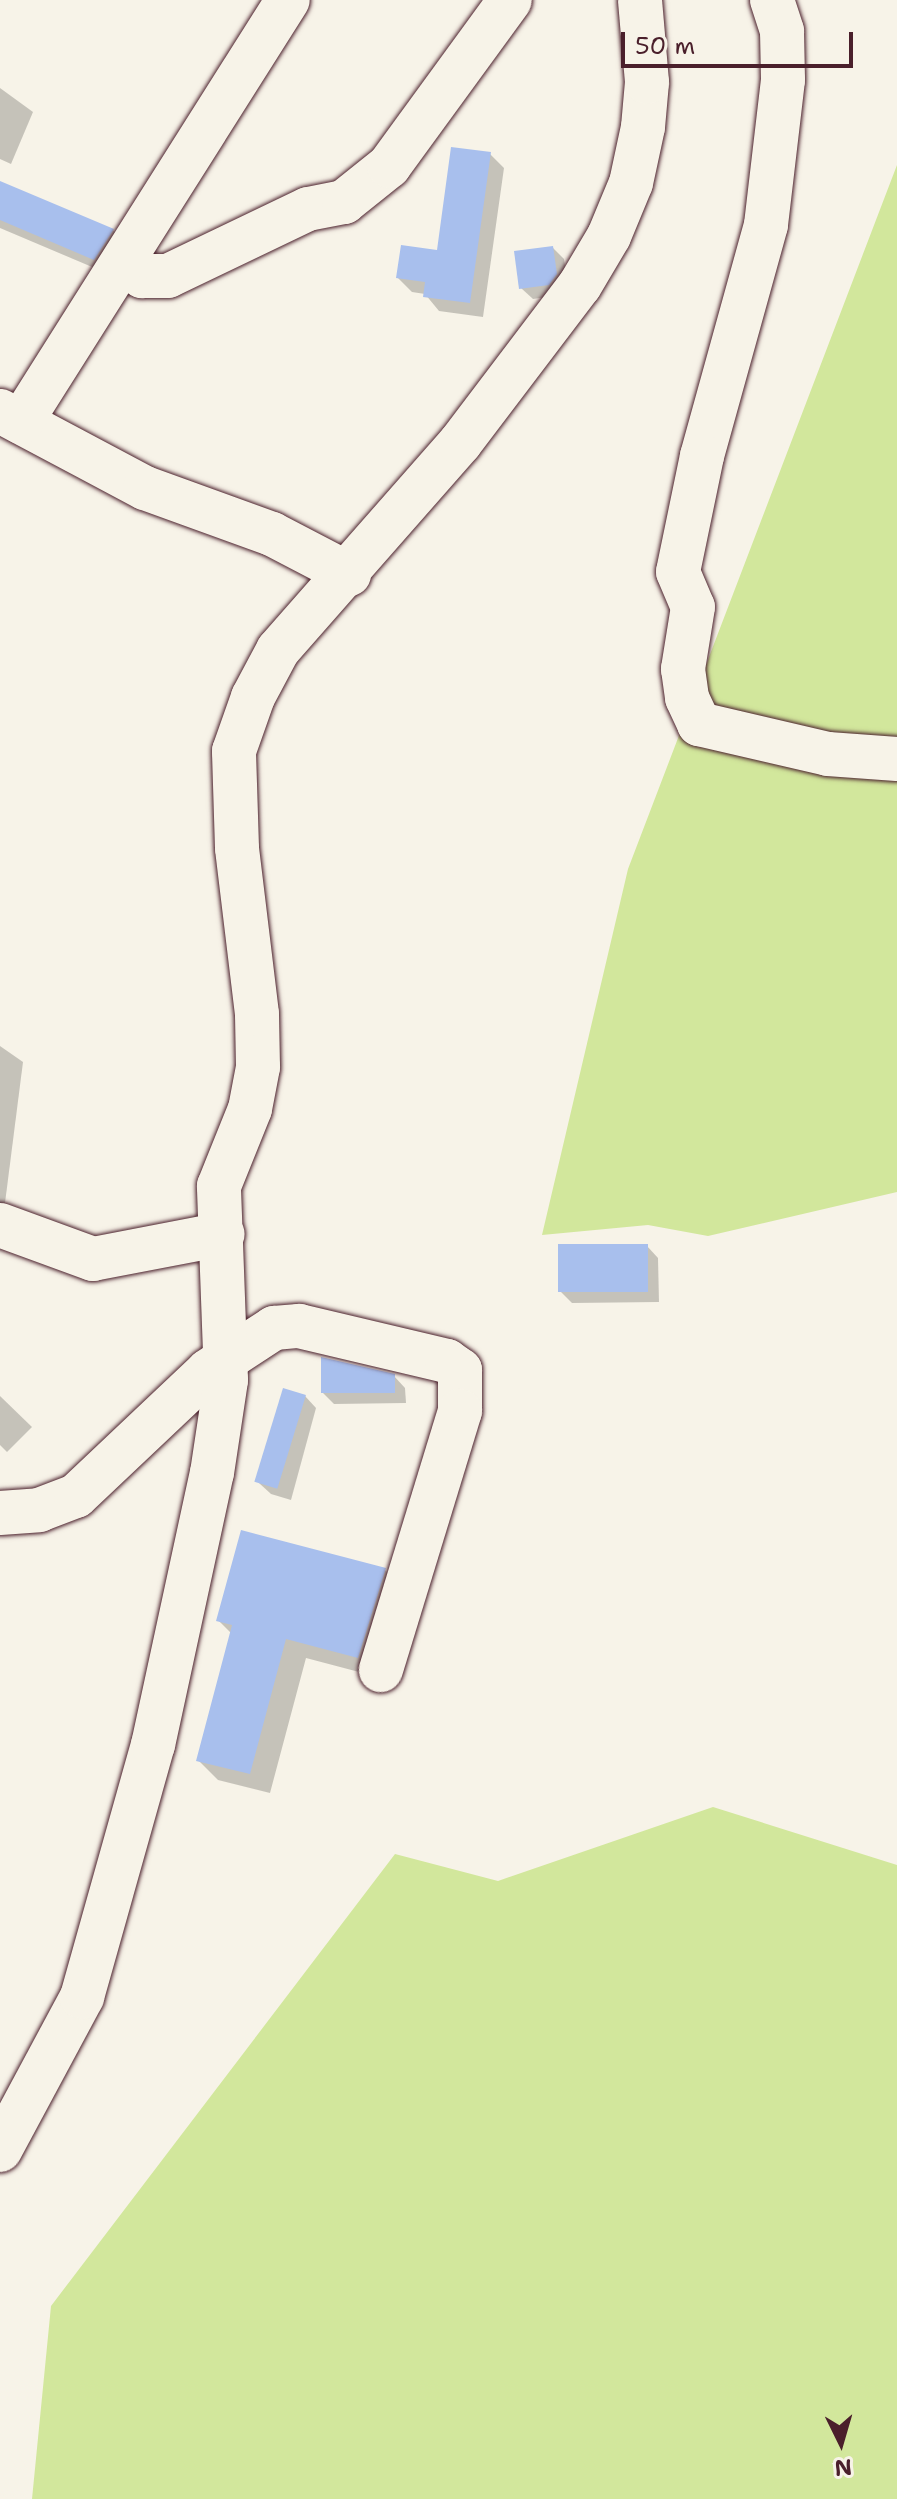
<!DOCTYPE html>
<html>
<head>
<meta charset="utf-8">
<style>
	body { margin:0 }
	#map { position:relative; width:897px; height:2499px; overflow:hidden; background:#f7f3e8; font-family:"Shantell Sans",sans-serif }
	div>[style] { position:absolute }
	.green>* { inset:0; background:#d2e79c }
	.shadow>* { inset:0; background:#0003 }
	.building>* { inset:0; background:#a8bfed; transform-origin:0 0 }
	.roads { filter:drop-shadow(0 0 2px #4a1f2b) drop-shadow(0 0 2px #4a1f2b) }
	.minor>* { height:44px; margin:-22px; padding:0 22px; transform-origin:22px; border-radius:22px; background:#f7f3e8 }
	span { translate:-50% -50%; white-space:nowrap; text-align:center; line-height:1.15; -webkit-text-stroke:6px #f7f3e8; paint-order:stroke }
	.north { position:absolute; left:801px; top:2403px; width:80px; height:80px; -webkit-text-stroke:6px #f7f3e8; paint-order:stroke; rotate:175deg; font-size:22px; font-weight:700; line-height:32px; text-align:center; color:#4a1f2b }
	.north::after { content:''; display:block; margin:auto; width:28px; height:36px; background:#4a1f2b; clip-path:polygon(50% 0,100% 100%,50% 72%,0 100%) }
	.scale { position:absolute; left:621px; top:32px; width:232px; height:36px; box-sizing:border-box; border:4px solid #4a1f2b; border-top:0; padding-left:10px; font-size:24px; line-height:28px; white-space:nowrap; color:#4a1f2b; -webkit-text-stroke:6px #f7f3e8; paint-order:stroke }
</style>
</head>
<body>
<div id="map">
	<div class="green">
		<div style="clip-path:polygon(897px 165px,897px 1192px,708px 1236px,648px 1225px,542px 1235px,628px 869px)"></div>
		<div style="clip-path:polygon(713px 1807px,897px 1865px,897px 2499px,32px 2499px,51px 2306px,395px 1854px,498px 1881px)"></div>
	</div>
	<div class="shadow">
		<div style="clip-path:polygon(0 88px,33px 112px,11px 164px,0 159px)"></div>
		<div style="clip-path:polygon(490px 154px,504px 168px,483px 317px,439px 311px,425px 294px,412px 292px,398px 278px,439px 252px)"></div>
		<div style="clip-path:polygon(0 183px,113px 230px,129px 247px,111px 275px,0 228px)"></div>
		<div style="clip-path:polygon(553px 248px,564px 259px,568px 285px,560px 295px,533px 299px,521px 288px)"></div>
		<div style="clip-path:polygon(0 1046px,23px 1062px,5px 1203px,0 1203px)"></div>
		<div style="clip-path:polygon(647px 1246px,658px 1258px,659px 1302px,572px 1303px,561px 1292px)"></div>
		<div style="clip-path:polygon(394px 1376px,405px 1388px,406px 1403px,334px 1404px,323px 1393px)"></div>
		<div style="clip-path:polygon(0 1396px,32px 1427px,7px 1452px,0 1445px)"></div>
		<div style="clip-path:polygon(305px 1396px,316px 1408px,291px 1500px,271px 1494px,259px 1483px)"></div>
		<div style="clip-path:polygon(385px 1570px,405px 1590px,378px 1677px,306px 1658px,270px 1793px,218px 1780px,198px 1760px,232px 1634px,218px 1620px)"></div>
	</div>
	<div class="building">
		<div style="clip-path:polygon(451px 147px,491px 152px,470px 303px,423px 297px,425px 282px,396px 278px,401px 245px,437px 250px)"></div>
		<div style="clip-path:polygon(0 181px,114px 229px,94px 260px,0 220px)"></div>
		<div style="clip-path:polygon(553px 246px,557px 274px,549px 285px,519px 289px,514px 251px)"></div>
		<div style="left:648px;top:1244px;width:48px;height:90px;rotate:90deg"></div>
		<div style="clip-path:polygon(321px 1357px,395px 1374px,395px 1393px,321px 1393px)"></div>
		<div style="left:283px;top:1388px;width:24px;height:98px;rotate:17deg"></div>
		<div style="clip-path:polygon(241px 1530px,386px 1568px,358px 1658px,286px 1639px,250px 1774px,196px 1761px,232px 1625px,216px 1621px)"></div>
	</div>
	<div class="roads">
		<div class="minor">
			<div style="left:772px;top:0;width:33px;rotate:72deg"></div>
			<div style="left:782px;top:31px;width:49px;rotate:88.8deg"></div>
			<div style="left:783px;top:80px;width:146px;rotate:96.7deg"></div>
			<div style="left:766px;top:225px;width:240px;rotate:105.5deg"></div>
			<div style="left:702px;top:456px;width:118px;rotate:101.7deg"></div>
			<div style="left:678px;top:572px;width:38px;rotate:67deg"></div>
			<div style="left:693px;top:607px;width:63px;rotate:99.2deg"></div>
			<div style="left:683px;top:669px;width:29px;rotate:82deg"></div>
			<div style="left:687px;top:698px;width:29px;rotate:65deg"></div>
			<div style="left:699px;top:724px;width:132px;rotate:13.1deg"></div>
			<div style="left:828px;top:754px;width:69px;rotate:4.1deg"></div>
			<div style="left:127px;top:262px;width:21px;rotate:43deg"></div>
			<div style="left:142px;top:276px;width:26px"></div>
			<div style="left:168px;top:276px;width:155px;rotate:-25.6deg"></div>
			<div style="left:308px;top:209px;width:37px;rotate:-11deg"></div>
			<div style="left:344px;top:202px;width:58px;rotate:-38.7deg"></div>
			<div style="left:389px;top:166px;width:205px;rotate:-53.9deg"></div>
			<div style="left:0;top:411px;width:164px;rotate:28deg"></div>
			<div style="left:145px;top:488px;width:135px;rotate:19.9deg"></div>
			<div style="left:272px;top:534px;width:87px;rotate:27.5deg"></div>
			<div style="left:21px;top:422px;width:499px;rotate:-57.7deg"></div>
			<div style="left:0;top:1225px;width:99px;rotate:20.1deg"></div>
			<div style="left:93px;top:1259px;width:132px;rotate:-10.9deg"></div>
			<div style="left:0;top:1513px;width:39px;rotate:-4deg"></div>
			<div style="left:39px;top:1510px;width:40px;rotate:-21deg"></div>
			<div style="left:76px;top:1496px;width:182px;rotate:-43.4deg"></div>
			<div style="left:208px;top:1371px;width:79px;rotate:-33.1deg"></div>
			<div style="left:274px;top:1328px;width:25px;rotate:-5deg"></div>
			<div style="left:299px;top:1326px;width:152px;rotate:13.3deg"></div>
			<div style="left:447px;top:1361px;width:16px;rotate:35deg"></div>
			<div style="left:460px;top:1370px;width:41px;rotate:90deg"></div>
			<div style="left:460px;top:1411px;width:271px;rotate:107deg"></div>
			<div style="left:0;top:2150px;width:174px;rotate:-61.8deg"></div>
			<div style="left:82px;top:1997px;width:262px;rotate:-74.3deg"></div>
			<div style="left:153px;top:1745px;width:278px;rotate:-77.8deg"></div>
			<div style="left:212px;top:1473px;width:94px;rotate:-81.4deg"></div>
			<div style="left:226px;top:1380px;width:194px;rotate:-92.1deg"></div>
			<div style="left:219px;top:1186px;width:83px;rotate:-68.1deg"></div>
			<div style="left:250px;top:1109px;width:43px;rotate:-79.2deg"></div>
			<div style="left:258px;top:1067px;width:53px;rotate:-91.1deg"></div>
			<div style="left:257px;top:1014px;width:167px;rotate:-96.9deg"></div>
			<div style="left:237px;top:848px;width:97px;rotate:-91.8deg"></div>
			<div style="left:234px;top:751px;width:57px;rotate:-70.6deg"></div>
			<div style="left:253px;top:697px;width:53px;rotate:-62deg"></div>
			<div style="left:278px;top:650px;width:276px;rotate:-48.7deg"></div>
			<div style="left:460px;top:443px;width:198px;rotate:-52.8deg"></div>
			<div style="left:580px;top:285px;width:57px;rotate:-59.4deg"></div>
			<div style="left:609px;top:236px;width:57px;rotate:-67.5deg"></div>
			<div style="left:631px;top:183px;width:57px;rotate:-77.9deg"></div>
			<div style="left:643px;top:127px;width:45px;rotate:-84.9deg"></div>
			<div style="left:647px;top:82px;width:82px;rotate:-94.9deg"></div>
		</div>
	</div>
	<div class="north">N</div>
	<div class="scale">50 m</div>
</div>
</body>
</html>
